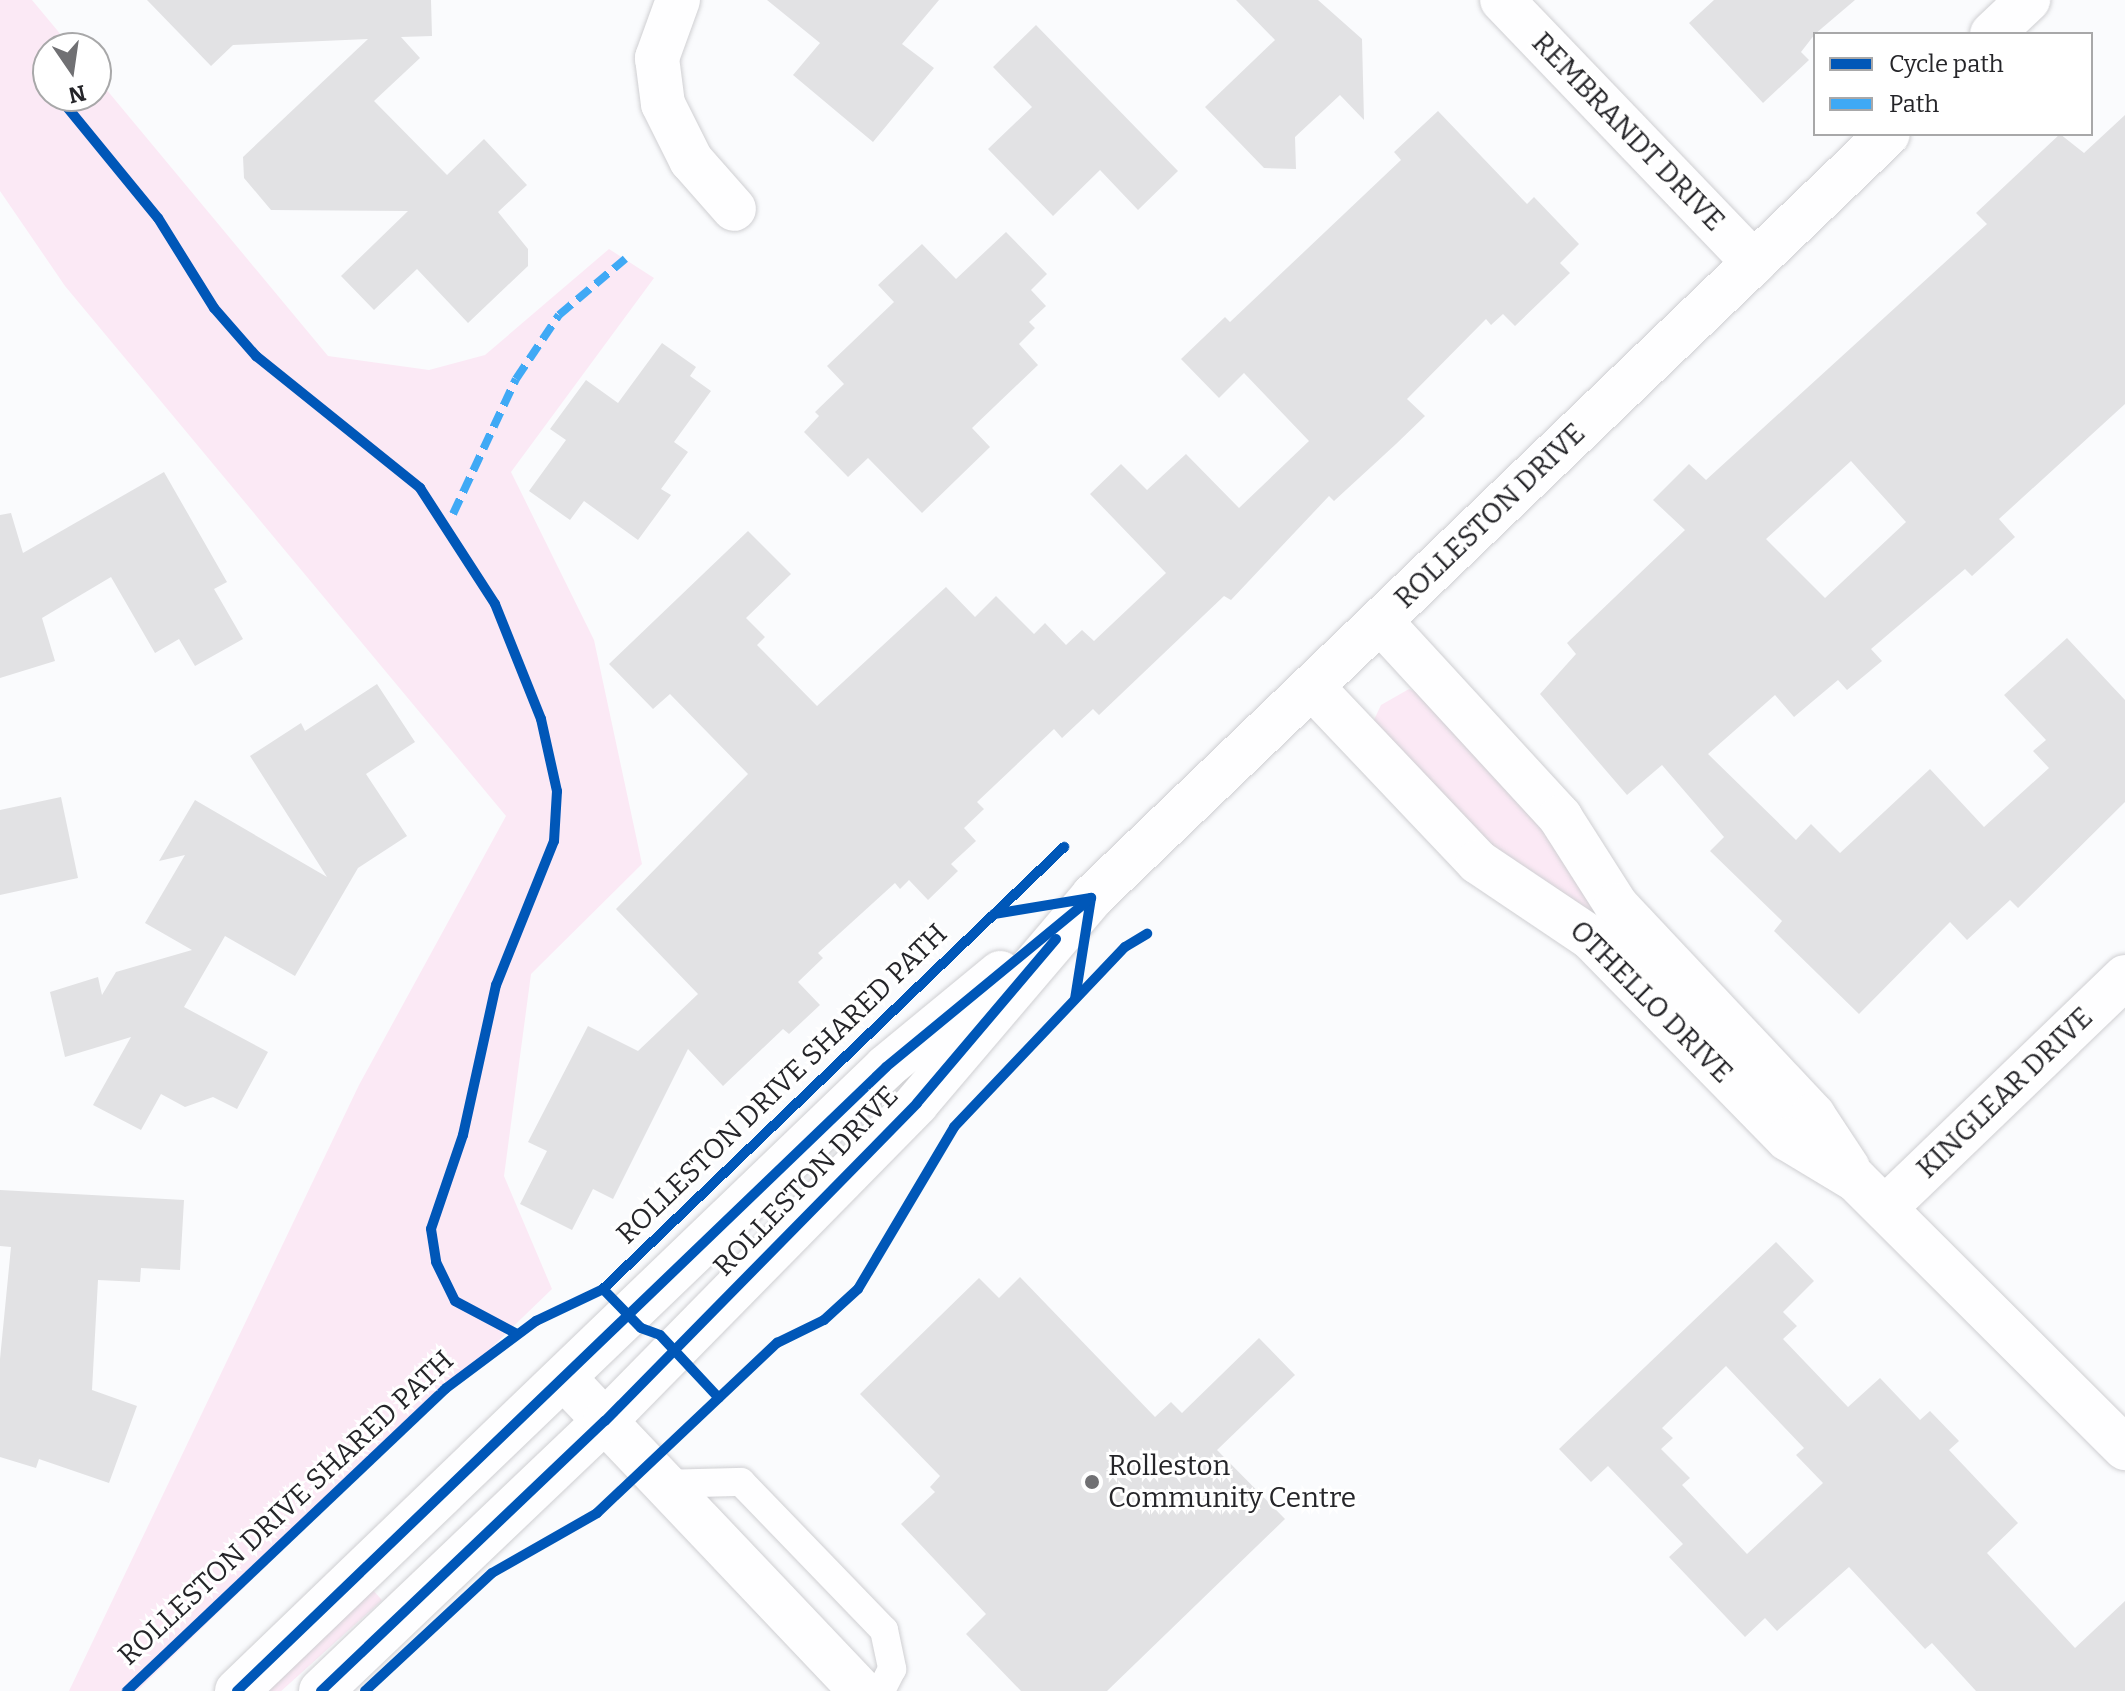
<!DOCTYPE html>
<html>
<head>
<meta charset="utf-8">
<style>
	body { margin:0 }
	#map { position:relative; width:2125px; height:1691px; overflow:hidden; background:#fafbfd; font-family:Bitter,serif }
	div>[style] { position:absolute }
	.green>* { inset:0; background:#fbe9f5; transform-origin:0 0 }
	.building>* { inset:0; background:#e2e2e4 }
	.roads { filter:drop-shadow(0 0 2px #cfcfd2) drop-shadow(0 0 2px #cfcfd2) }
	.service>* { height:28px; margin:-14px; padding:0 14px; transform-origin:14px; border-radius:14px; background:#fefeff }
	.minor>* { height:44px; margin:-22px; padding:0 22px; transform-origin:22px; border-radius:22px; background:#fefeff }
	.secondary>* { height:44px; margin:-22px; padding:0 22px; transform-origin:22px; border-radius:22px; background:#fefeff }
	.quiet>* { height:8px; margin-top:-4px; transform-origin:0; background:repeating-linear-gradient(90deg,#3fa9f5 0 16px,transparent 0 24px) }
	.cycleway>* { height:10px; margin:-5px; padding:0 5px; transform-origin:5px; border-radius:5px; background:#0057b8 }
	.dots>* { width:22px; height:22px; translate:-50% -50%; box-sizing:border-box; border:4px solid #fff; border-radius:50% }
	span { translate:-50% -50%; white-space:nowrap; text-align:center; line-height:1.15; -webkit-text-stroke:6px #fff; paint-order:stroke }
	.street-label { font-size:28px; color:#252529 }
	.poi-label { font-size:28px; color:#252529 }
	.left { translate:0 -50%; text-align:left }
	.legend { position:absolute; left:1813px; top:32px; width:280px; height:104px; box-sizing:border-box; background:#fff; border:2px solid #a8a8a9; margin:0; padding:10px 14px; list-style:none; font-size:24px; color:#252529 }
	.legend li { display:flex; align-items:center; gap:16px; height:40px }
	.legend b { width:40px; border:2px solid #a8a8a9 }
	.north { position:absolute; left:32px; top:32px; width:80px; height:80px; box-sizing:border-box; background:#fff; border:2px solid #a8a8a9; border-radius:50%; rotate:167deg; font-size:22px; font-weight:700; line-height:32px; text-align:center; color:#252529 }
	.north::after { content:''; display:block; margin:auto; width:28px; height:36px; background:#707073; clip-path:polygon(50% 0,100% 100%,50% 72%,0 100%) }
</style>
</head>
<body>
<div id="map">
	<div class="green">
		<div style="clip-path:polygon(0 0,32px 0,72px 48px,48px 48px,48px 96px,96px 96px,96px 77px,328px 356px,429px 370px,485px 355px,609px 249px,654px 278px,511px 472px,594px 640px,642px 864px,531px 974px,504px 1176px,552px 1289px,137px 1691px,69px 1691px,359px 1085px,506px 816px,65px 286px,0 191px)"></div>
		<div style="clip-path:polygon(1409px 689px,1421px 694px,1806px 1122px,1526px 885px,1373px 722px,1381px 705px)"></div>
		<div style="left:372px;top:1589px;width:15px;height:148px;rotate:48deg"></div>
	</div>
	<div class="building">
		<div style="clip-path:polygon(147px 0,431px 0,432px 36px,401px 37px,420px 58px,374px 101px,447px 175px,484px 139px,527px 185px,498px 212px,528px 249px,528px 266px,468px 323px,417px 269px,374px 310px,341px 276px,408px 211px,271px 210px,244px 178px,243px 157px,368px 39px,233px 45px,211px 66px)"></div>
		<div style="clip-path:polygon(767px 0,939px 0,902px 44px,934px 68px,873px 142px,793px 75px,820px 43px)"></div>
		<div style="clip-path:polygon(1236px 0,1318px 0,1362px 39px,1364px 120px,1340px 95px,1295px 137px,1296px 169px,1264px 168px,1205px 107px,1275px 40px)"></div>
		<div style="clip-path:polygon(1714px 0,1855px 0,1815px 34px,1801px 52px,1809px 60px,1763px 103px,1689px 23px)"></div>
		<div style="clip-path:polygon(1036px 25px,1178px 171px,1138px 210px,1100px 170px,1053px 216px,988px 149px,1032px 107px,993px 67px)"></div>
		<div style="clip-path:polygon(1438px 111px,1527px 204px,1534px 197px,1579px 244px,1560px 263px,1570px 273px,1515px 326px,1503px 314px,1491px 325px,1486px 319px,1407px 399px,1425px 416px,1396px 444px,1334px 501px,1329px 496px,1231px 600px,1224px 596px,1099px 715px,1093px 709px,1062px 738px,1054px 729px,977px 802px,984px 809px,964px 828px,976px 841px,951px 864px,958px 871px,928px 900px,909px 880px,900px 889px,895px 883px,818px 953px,823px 958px,798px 982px,820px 1005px,789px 1034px,783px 1029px,723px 1086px,688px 1049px,613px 1199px,593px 1189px,572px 1230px,520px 1204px,547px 1151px,528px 1142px,588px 1026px,638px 1051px,698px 994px,616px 909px,748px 774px,670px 694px,653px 709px,609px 664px,748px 531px,791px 574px,746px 618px,765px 637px,757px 645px,817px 706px,946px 587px,975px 617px,996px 596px,1034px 634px,1045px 623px,1066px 645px,1082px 630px,1094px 641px,1166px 573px,1090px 494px,1121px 464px,1147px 490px,1186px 454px,1239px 508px,1309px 441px,1244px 373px,1219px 398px,1181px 359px,1225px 317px,1230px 322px,1401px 160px,1394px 152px)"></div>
		<div style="clip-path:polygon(evenodd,2125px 115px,2125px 404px,1999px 519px,2015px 537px,1972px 576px,1965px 569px,1871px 649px,1882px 661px,1847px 690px,1838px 680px,1794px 717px,1775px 695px,1708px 754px,1796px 840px,1811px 824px,1840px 853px,1930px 769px,1984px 827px,2049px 768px,2033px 751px,2046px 740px,2004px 695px,2067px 638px,2125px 700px,2125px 802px,2018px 908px,2010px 900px,1967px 940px,1950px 922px,1859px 1014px,1774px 931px,1782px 921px,1710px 851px,1724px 837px,1662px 765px,1627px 795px,1540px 694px,1576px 654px,1567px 643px,1685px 530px,1653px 500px,1689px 464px,1706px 480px,1987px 224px,1976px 213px,2060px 134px,2084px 153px,2125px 115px,1851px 461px,1906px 522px,1825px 598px,1766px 539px,1851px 461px)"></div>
		<div style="clip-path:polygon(1006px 232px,1047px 274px,1031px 290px,1046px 306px,1029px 322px,1035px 328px,1019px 344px,1038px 365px,972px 428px,990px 447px,922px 513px,868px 458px,848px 477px,804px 432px,819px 416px,815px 412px,844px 384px,827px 366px,894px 302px,878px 285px,922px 244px,956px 279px)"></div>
		<div style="clip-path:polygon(662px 343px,696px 367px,690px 376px,711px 391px,674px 442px,688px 452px,661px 489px,671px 495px,638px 540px,584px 501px,570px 520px,529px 491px,566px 440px,550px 429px,586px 380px,618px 403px)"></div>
		<div style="clip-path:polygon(164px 472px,227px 582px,214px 589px,243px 639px,195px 666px,179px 639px,155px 653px,111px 577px,42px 618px,55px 661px,0 678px,0 515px,11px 513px,23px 553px)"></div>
		<div style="clip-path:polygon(377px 684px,415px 742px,366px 774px,407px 836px,358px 868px,295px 976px,225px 936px,184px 1007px,268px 1052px,237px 1109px,213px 1097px,185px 1107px,161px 1094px,141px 1130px,93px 1105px,131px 1037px,65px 1057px,50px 992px,98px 977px,102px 995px,116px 972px,192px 950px,145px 923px,185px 855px,159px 861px,195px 800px,327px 877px,250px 756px,301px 723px,305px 731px)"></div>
		<div style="clip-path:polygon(61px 797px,78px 878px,0 895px,0 810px)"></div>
		<div style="clip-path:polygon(0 1190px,184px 1200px,180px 1270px,141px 1268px,140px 1282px,98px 1280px,92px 1390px,137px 1406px,109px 1483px,39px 1459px,36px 1468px,0 1457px,0 1359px,11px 1247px,0 1246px)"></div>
		<div style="clip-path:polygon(evenodd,1776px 1242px,1814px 1281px,1783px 1312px,1797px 1326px,1783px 1339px,1848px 1407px,1880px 1378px,1920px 1420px,1930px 1411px,1959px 1441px,1949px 1450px,2018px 1523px,1987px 1553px,2075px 1648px,2125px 1601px,2125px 1691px,1976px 1691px,1932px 1643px,1925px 1649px,1849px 1567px,1777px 1631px,1765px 1618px,1745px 1637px,1669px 1557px,1683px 1544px,1608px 1466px,1591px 1482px,1559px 1449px,1776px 1242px,1726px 1366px,1804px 1448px,1796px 1455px,1823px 1483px,1747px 1554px,1682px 1485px,1690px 1478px,1661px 1449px,1673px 1438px,1662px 1428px,1726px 1366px)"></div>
		<div style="clip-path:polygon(1020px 1277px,1155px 1417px,1171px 1402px,1182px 1413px,1259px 1338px,1295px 1375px,1217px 1450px,1285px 1519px,1107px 1691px,1021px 1691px,966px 1634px,986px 1614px,901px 1524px,935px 1492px,930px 1487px,940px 1476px,860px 1394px,979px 1278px,999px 1298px)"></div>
	</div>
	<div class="roads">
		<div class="service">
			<div style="left:664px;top:1484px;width:77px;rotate:-1.5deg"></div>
			<div style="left:741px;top:1482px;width:206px;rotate:46deg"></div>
			<div style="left:884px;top:1630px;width:40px;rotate:78deg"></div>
			<div style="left:892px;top:1669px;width:25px;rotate:117deg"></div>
		</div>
		<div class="minor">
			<div style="left:678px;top:0;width:62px;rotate:109.9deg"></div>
			<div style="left:657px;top:58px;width:46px;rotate:82.6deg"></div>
			<div style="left:663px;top:104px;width:63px;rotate:63.4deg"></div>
			<div style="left:691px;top:160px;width:65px;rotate:48.7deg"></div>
			<div style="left:1502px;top:0;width:364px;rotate:46.2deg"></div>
			<div style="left:1381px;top:622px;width:265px;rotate:47.4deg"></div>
			<div style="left:1560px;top:817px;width:104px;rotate:57.5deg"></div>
			<div style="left:1616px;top:905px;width:288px;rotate:46.8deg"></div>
			<div style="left:1813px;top:1115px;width:64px;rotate:56.6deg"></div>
			<div style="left:1312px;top:687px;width:241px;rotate:46.5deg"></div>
			<div style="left:1478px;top:862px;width:136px;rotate:33.9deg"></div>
			<div style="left:1591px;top:938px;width:281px;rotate:45.6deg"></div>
			<div style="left:1788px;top:1139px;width:79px;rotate:31.1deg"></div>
			<div style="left:1856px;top:1180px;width:380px;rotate:44.9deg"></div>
			<div style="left:1885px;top:1208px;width:333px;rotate:-43.9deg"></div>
			<div style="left:564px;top:1378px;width:431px;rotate:46.5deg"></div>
		</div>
		<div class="secondary">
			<div style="left:1992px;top:34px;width:50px;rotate:-43.4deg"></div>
			<div style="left:237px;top:1691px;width:900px;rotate:-43.87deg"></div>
			<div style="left:886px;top:1067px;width:148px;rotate:-39.5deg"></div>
			<div style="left:321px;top:1691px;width:392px;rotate:-43.6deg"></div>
			<div style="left:605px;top:1421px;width:445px;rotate:-45.5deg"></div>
			<div style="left:917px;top:1103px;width:272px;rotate:-49.6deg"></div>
			<div style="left:1093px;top:896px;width:1101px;rotate:-43.79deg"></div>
		</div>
	</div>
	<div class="quiet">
		<div style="left:453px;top:514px;width:149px;rotate:-65deg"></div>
		<div style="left:516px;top:379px;width:77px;rotate:-56.1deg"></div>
		<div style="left:559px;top:315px;width:87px;rotate:-40.3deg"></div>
	</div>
	<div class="cycleway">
		<div style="left:58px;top:96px;width:158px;rotate:50.7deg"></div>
		<div style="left:158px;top:218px;width:106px;rotate:58.1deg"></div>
		<div style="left:214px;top:308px;width:64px;rotate:48.8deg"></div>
		<div style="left:256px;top:356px;width:211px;rotate:38.8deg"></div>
		<div style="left:420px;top:488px;width:138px;rotate:57.1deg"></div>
		<div style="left:495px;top:604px;width:124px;rotate:68.2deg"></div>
		<div style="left:541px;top:719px;width:74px;rotate:77.5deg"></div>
		<div style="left:557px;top:791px;width:50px;rotate:93.4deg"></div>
		<div style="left:554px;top:841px;width:155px;rotate:111.9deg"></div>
		<div style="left:496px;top:985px;width:154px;rotate:102.4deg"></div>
		<div style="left:463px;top:1135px;width:99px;rotate:108.8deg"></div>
		<div style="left:431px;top:1229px;width:33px;rotate:81deg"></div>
		<div style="left:436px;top:1262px;width:43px;rotate:64deg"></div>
		<div style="left:455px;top:1301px;width:70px;rotate:28deg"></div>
		<div style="left:994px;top:914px;width:98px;rotate:-9.4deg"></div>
		<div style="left:1091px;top:898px;width:102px;rotate:99deg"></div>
		<div style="left:603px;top:1289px;width:54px;rotate:45.7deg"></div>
		<div style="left:641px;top:1328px;width:20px;rotate:20deg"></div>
		<div style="left:660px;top:1335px;width:86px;rotate:46.9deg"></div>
		<div style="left:127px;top:1691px;width:439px;rotate:-43.5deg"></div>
		<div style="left:445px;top:1389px;width:114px;rotate:-36.8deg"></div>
		<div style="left:536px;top:1321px;width:74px;rotate:-25.5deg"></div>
		<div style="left:603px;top:1289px;width:639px;rotate:-43.79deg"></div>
		<div style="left:237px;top:1691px;width:900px;rotate:-43.87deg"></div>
		<div style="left:886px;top:1067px;width:266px;rotate:-39.5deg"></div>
		<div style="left:321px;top:1691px;width:392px;rotate:-43.6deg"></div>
		<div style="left:605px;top:1421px;width:445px;rotate:-45.5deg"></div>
		<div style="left:917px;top:1103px;width:215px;rotate:-49.7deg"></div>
		<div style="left:365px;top:1691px;width:173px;rotate:-42.9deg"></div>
		<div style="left:492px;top:1573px;width:121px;rotate:-29.7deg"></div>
		<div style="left:597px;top:1513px;width:248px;rotate:-43.4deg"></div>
		<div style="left:777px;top:1343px;width:52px;rotate:-26.1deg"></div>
		<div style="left:824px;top:1320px;width:46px;rotate:-42.4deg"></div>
		<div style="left:858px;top:1289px;width:188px;rotate:-59.3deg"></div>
		<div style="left:954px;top:1127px;width:248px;rotate:-46.5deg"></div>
		<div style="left:1125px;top:947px;width:26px;rotate:-31deg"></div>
	</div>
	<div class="dots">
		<div style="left:1092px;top:1482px;background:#707073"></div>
	</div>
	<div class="street-label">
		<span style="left:1628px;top:132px;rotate:46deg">REMBRANDT DRIVE</span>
		<span style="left:1490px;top:516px;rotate:-44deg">ROLLESTON DRIVE</span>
		<span style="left:1651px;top:1002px;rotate:45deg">OTHELLO DRIVE</span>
		<span style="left:782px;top:1084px;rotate:-44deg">ROLLESTON DRIVE SHARED PATH</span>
		<span style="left:2005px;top:1093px;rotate:-44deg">KINGLEAR DRIVE</span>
		<span style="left:806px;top:1181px;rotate:-46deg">ROLLESTON DRIVE</span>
		<span style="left:286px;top:1508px;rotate:-43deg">ROLLESTON DRIVE SHARED PATH</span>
	</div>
	<div class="poi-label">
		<span class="left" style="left:1108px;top:1482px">Rolleston<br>Community Centre</span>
	</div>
	<ul class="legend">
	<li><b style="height:10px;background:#0057b8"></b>Cycle path</li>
	<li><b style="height:10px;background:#3fa9f5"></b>Path</li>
	</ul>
	<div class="north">N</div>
</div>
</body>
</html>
